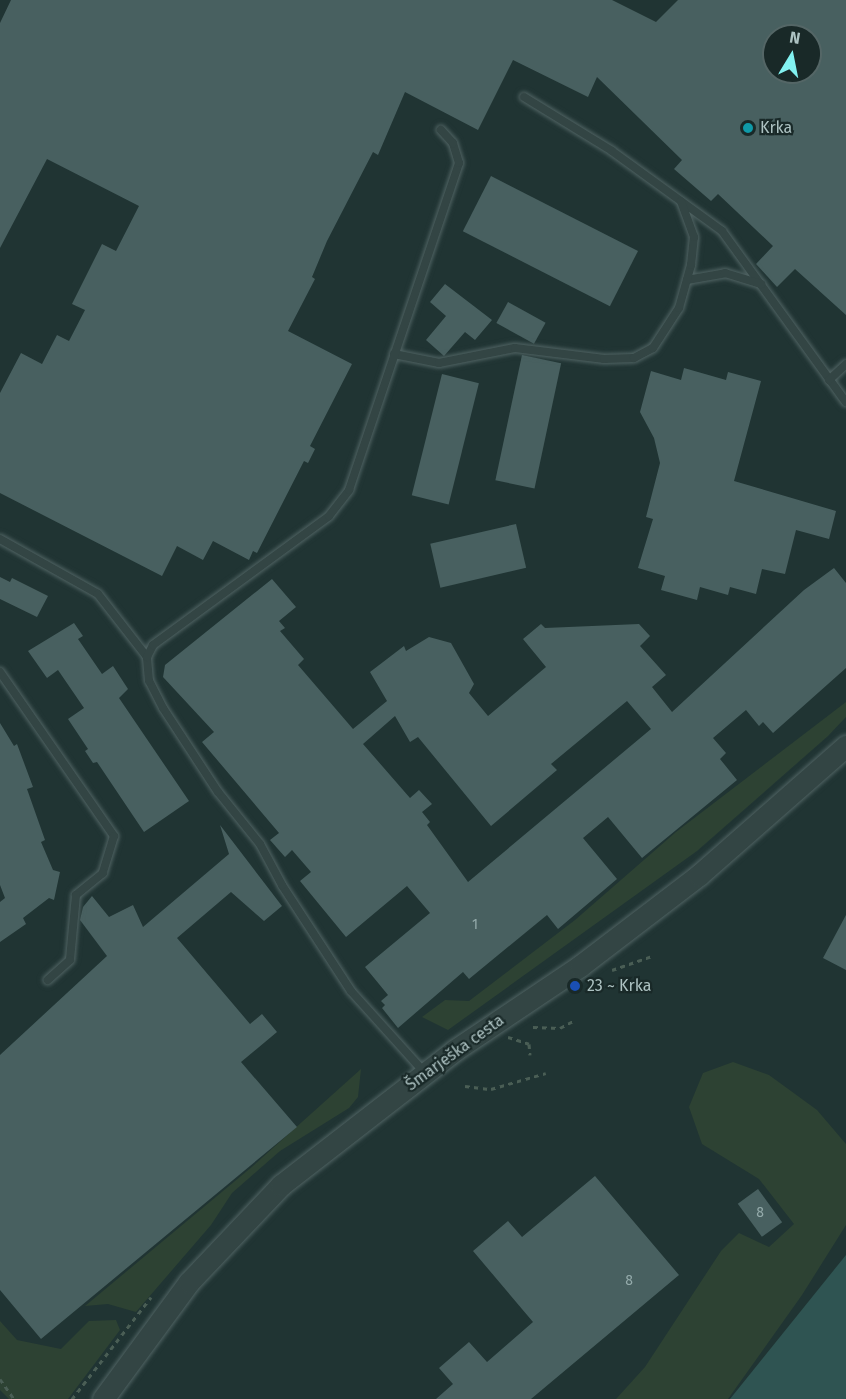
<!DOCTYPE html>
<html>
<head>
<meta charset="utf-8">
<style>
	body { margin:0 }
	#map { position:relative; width:846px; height:1399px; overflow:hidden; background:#203433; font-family:"Fira Sans",sans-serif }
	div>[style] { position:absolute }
	.green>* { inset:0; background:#2d4233 }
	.water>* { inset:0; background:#2f5452 }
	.building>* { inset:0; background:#486060; transform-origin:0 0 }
	.path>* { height:3px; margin-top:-1.5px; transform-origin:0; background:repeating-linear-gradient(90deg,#4a5e55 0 4.5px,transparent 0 9px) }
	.roads { filter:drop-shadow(0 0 2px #506363) drop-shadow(0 0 2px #506363) }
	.service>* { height:8px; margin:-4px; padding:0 4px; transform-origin:4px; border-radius:4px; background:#334544 }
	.tertiary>* { height:21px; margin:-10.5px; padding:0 10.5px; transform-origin:10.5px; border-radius:10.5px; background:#334544 }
	.dots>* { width:16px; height:16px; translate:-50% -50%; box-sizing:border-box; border:3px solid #192928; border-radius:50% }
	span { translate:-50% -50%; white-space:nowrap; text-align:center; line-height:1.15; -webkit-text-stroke:4.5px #192928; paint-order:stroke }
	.number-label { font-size:14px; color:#94aaaa }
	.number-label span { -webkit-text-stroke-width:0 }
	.poi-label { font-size:16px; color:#adc2c2 }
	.left { translate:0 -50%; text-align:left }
	.street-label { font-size:16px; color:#adc2c2 }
	.north { position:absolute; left:762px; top:24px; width:60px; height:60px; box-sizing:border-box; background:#192928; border:2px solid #546666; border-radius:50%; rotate:10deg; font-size:16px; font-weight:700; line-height:24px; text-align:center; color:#adc2c2 }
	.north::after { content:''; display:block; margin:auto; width:21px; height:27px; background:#82f2f1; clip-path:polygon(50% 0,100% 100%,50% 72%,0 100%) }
</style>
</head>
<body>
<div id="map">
	<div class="green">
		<div style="clip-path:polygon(846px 702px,846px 717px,828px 736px,697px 851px,448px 1030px,422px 1017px,445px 1000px,469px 1001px,575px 920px,676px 832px)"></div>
		<div style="clip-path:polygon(733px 1062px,769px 1075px,817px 1110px,846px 1144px,846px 1225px,802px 1295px,728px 1399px,616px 1399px,645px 1367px,721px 1251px,739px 1233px,769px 1247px,794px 1224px,759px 1179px,702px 1144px,689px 1107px,703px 1073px)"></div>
		<div style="clip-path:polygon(361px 1069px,358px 1097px,349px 1108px,280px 1151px,232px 1193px,211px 1225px,136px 1312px,108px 1304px,85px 1306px,253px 1166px)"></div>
		<div style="clip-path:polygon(116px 1320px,120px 1330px,68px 1399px,9px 1399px,0 1390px,0 1321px,17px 1340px,61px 1349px,89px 1321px)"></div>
	</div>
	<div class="water">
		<div style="clip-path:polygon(846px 1255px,846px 1399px,730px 1399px)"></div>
	</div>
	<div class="building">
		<div style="clip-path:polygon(evenodd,11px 0,612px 0,656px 22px,678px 0,846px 0,846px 315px,795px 269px,777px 287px,756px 264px,773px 246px,718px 194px,711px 201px,674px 169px,682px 160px,597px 77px,588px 97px,513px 60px,478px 130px,405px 92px,378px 155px,373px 152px,327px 241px,312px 277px,315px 279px,288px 331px,352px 364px,310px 446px,315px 449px,308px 463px,304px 461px,257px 553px,253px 551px,249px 560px,213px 541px,203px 560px,177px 546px,162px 576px,0 493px,0 393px,21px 353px,42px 364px,57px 335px,69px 341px,85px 310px,72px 304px,102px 244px,116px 251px,139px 206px,47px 159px,0 248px,0 23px,11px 0,774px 36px,810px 36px,810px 72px,774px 72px,774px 36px)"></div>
		<div style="left:491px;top:176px;width:165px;height:62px;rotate:27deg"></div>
		<div style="clip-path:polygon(445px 284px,492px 320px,475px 340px,465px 332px,444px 356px,426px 340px,446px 316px,430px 302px)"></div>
		<div style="left:508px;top:302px;width:43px;height:24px;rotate:29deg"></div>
		<div style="left:522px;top:355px;width:40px;height:128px;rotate:12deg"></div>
		<div style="clip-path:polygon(684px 368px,726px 380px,728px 372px,761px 381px,734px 481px,836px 511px,829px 539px,796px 530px,785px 574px,762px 569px,756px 594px,730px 587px,728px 595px,700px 587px,697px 600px,661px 590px,665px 576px,638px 568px,653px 519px,646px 517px,660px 463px,654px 438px,640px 412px,651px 371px,681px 380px)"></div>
		<div style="left:442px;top:374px;width:38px;height:125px;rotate:14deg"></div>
		<div style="left:516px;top:524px;width:45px;height:88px;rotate:77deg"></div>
		<div style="clip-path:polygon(evenodd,834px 568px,846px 583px,846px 668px,773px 733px,763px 722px,759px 726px,746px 710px,713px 738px,726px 753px,720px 759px,737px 780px,642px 858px,608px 817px,583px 838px,617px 879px,558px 929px,547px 915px,469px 979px,463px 972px,398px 1028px,382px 1008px,385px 1005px,381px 1001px,388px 995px,365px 967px,430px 913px,407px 886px,346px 937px,300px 881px,311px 872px,292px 850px,285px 857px,270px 840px,279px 833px,202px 742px,214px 732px,163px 677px,165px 665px,272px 579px,296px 607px,279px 621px,285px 628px,280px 631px,304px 659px,298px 665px,353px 729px,387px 701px,370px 672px,404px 646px,406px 651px,429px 637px,451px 643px,474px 684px,469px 693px,488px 716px,546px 667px,523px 639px,541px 624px,545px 628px,639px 624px,650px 636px,640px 646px,666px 675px,652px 687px,672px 712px,804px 590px,834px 568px,627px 701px,651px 729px,468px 882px,427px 825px,430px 822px,422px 812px,432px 804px,419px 790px,410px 798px,363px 744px,395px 716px,410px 742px,418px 737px,491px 826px,557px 770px,551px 764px,627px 701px)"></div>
		<div style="clip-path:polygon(0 577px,10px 582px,12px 578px,48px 596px,37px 617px,0 599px)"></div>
		<div style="clip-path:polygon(74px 623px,83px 636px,78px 639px,102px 674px,113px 666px,128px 689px,119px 698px,189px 801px,144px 832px,97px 762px,93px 763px,85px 751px,88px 749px,68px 719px,84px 708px,58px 670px,47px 678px,28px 651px)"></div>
		<div style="clip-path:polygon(0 723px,14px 746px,17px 744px,33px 787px,27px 789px,45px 840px,41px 842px,53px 870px,60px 872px,54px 900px,49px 898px,23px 918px,26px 924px,0 942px,0 902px,5px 898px,0 885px)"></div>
		<div style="clip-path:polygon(220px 825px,282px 906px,264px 921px,231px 892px,177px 938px,250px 1024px,262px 1014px,277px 1032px,241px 1062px,297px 1127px,41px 1339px,0 1290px,0 1055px,107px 956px,80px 920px,83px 907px,92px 896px,109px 917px,133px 905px,143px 927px,229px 854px)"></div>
		<div style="clip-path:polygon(846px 915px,846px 970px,823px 958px)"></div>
		<div style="clip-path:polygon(595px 1176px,679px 1275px,531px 1399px,436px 1399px,453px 1384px,439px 1368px,469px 1342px,487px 1362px,533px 1322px,473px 1251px,508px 1221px,522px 1237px)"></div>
		<div style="left:758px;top:1189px;width:41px;height:25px;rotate:54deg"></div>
	</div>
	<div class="path">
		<div style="left:612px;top:970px;width:42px;rotate:-19.3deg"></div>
		<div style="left:533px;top:1027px;width:27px;rotate:2deg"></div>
		<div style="left:560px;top:1028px;width:17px;rotate:-28deg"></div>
		<div style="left:508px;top:1037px;width:22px;rotate:18deg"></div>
		<div style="left:529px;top:1044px;width:11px;rotate:85deg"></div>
		<div style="left:465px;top:1086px;width:26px;rotate:7deg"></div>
		<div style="left:491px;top:1089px;width:57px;rotate:-16.2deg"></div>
		<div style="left:0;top:1379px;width:24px;rotate:55deg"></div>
		<div style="left:72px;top:1399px;width:129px;rotate:-52.2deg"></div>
	</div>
	<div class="roads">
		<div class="service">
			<div style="left:524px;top:97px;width:103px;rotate:31.5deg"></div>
			<div style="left:612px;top:151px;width:136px;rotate:36deg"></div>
			<div style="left:722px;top:231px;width:211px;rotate:54.1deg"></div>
			<div style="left:687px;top:280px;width:39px;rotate:-10deg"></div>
			<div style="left:725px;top:273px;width:38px;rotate:17deg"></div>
			<div style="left:394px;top:354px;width:46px;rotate:11.3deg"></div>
			<div style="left:439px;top:363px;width:77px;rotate:-11.2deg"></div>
			<div style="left:515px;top:348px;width:90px;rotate:7deg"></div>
			<div style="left:604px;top:359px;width:30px;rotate:-2deg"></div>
			<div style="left:634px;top:358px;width:21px;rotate:-28deg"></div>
			<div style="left:653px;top:348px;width:48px;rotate:-57deg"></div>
			<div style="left:679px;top:308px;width:45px;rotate:-74.4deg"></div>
			<div style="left:691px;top:265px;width:28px;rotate:-84deg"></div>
			<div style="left:694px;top:237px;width:38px;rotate:-110deg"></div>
			<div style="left:829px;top:380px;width:23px;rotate:-43deg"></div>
			<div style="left:0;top:539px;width:112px;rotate:29.3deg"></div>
			<div style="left:98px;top:594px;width:80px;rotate:52.1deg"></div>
			<div style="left:0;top:672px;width:200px;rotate:55.2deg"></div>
			<div style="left:114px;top:836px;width:39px;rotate:107deg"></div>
			<div style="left:103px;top:873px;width:35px;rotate:141deg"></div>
			<div style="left:76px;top:895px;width:65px;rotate:95.3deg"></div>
			<div style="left:70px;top:960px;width:30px;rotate:138deg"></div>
			<div style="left:425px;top:1073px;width:110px;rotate:-132.1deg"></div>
			<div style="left:351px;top:991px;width:126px;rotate:-123.1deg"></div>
			<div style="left:282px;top:885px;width:47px;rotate:-118.2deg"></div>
			<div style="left:260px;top:844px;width:67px;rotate:-128.9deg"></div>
			<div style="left:218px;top:792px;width:100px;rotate:-123.2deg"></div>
			<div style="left:163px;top:708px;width:30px;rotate:-117deg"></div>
			<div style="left:149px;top:681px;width:24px;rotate:-95deg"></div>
			<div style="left:147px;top:657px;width:13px;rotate:-63deg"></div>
			<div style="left:153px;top:645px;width:218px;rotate:-36.2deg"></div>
			<div style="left:329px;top:516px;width:33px;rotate:-52deg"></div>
			<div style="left:349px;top:490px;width:345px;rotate:-71.4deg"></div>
			<div style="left:459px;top:163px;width:21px;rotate:-107deg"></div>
			<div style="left:453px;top:143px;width:18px;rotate:-133deg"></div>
		</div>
		<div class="tertiary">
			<div style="left:103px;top:1399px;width:145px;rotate:-53.7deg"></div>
			<div style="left:189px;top:1282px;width:134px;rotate:-46.5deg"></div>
			<div style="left:281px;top:1185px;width:220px;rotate:-37.8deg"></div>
			<div style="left:455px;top:1050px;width:151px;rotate:-33.9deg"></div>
			<div style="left:580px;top:966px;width:150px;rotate:-37.4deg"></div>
			<div style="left:699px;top:875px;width:196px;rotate:-41.3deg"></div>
		</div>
	</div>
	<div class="dots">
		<div style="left:748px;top:128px;background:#0f9aa8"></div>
		<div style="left:575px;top:986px;background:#1a4fb4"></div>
	</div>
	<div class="number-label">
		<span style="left:475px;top:925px">1</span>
		<span style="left:760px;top:1213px">8</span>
		<span style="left:629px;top:1281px">8</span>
	</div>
	<div class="poi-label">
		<span class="left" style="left:760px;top:128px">Krka</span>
		<span class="left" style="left:587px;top:986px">23 ~ Krka</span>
	</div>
	<div class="street-label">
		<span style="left:455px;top:1053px;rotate:-36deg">Šmarješka cesta</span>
	</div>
	<div class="north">N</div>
</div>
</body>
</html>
